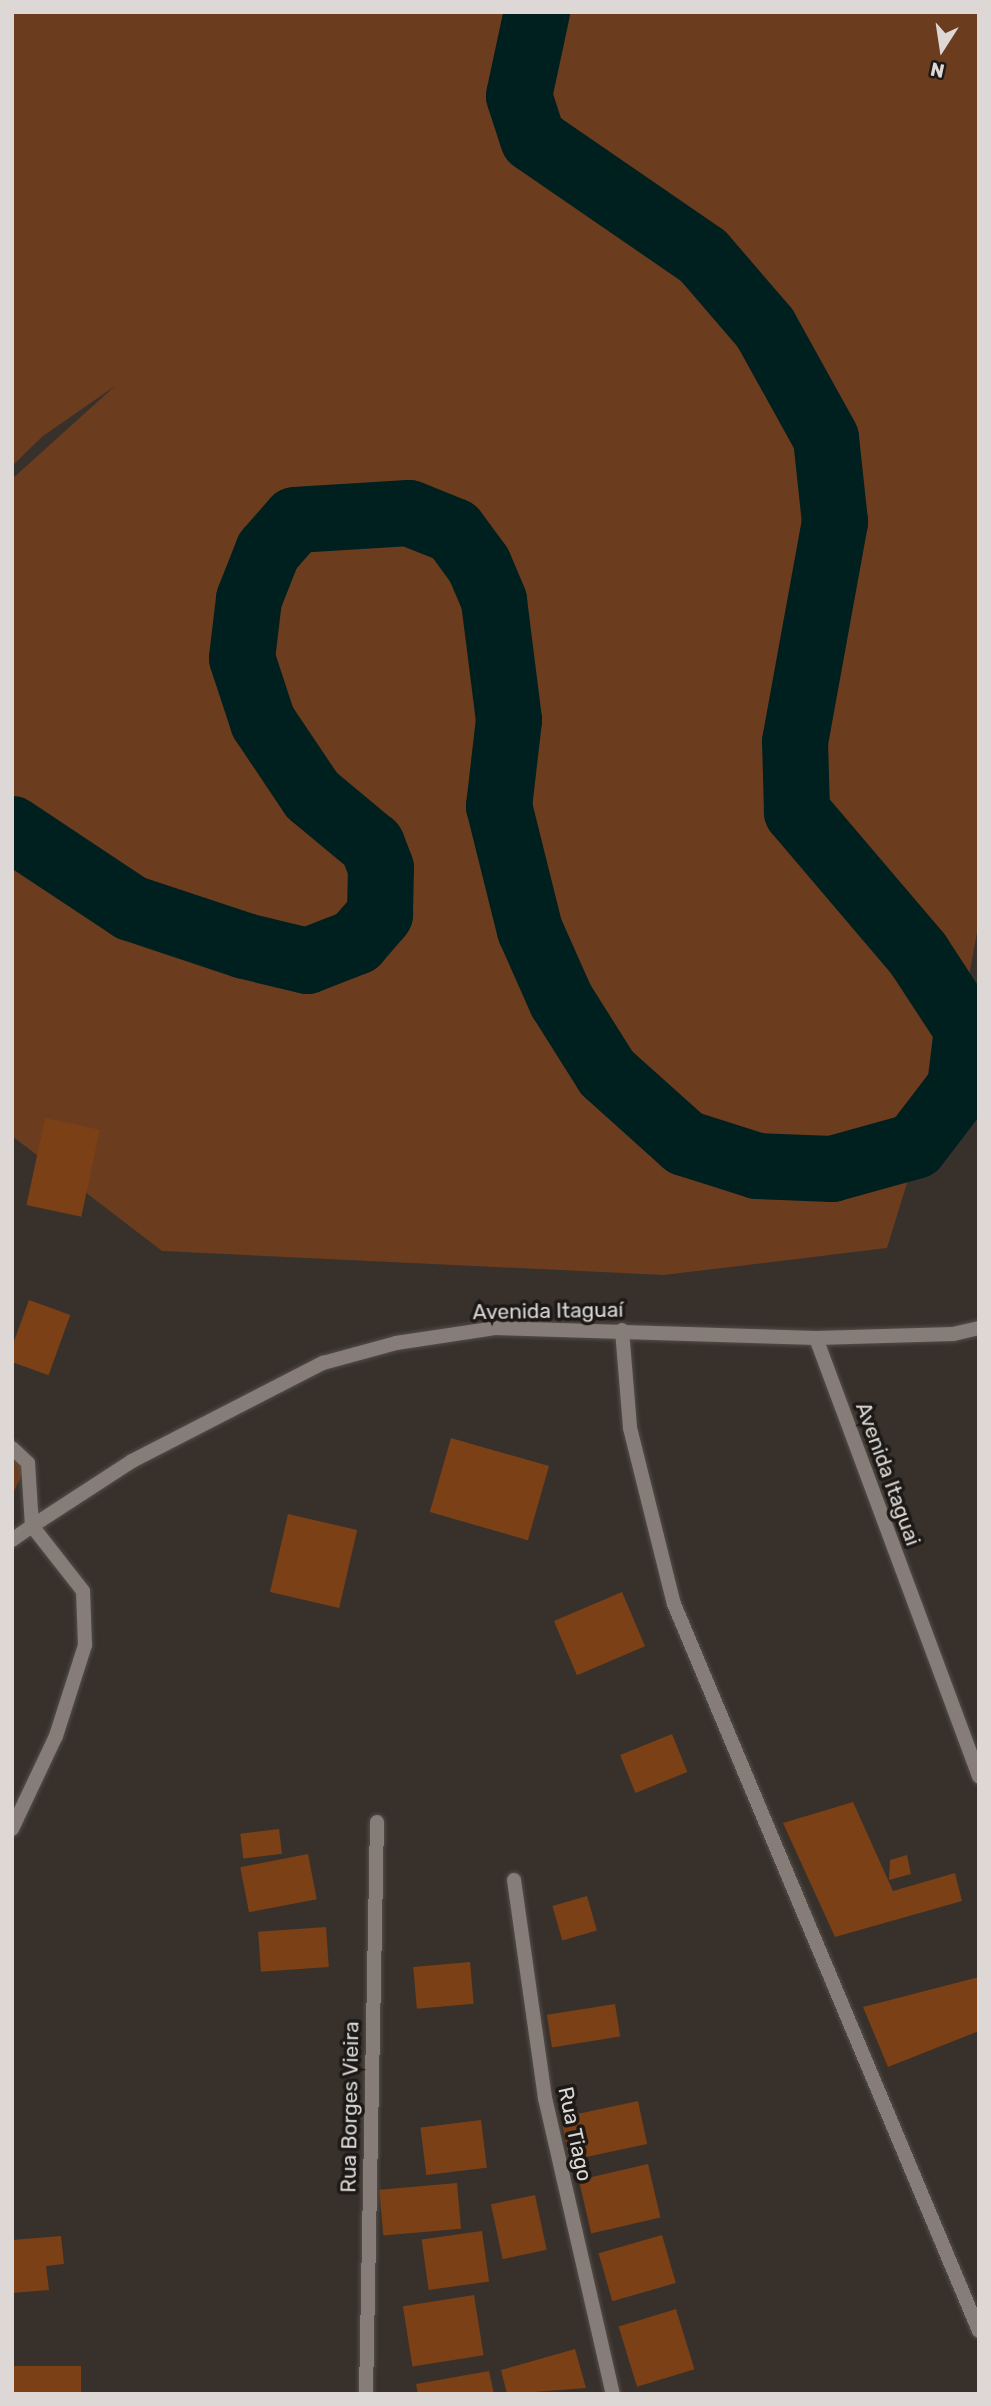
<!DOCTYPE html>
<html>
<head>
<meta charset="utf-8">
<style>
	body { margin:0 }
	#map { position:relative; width:991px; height:2406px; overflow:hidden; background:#37302b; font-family:Rubik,sans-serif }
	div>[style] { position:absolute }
	.green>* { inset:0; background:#6b3c1d }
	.river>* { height:66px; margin:-33px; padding:0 33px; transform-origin:33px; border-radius:33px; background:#001f1f }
	.building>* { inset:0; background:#7b4015; transform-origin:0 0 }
	.roads { filter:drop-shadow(0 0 2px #544e4a) drop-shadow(0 0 2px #544e4a) }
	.minor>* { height:14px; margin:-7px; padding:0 7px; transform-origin:7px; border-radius:7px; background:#877d78 }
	span { translate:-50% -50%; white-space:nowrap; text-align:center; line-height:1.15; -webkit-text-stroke:7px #1c1916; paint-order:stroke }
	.street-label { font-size:21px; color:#ddd8d5 }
	.frame { position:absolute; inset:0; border:14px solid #ddd8d5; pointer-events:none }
	.north { position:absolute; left:907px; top:14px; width:70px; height:70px; -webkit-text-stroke:5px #1c1916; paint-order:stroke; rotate:192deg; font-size:19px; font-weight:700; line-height:28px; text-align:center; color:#ddd8d5 }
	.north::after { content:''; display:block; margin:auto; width:24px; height:32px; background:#ddd8d5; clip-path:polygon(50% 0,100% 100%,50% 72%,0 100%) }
</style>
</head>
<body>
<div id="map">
	<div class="green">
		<div style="clip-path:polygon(12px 12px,979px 12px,979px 922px,966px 992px,887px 1248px,664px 1275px,162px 1251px,12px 1136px,12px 479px,115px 386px,43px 436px,12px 466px)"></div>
		<div style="clip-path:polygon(12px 1448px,28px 1463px,12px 1495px)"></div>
	</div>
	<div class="river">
		<div style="left:12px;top:829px;width:143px;rotate:33.6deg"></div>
		<div style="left:131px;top:908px;width:120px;rotate:18.4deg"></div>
		<div style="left:245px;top:946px;width:64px;rotate:13.6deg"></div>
		<div style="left:307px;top:961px;width:53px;rotate:-21.2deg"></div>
		<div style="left:356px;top:942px;width:37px;rotate:-49deg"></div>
		<div style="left:380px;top:914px;width:46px;rotate:-88.8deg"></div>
		<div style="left:381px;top:868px;width:25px;rotate:-111deg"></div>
		<div style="left:372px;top:845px;width:78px;rotate:-140.2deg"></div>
		<div style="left:312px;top:795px;width:88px;rotate:-123.9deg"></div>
		<div style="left:263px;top:722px;width:67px;rotate:-108.2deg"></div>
		<div style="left:242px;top:658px;width:59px;rotate:-83.2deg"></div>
		<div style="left:249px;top:599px;width:52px;rotate:-68.4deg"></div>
		<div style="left:268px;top:551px;width:41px;rotate:-48.9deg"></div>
		<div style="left:295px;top:520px;width:114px;rotate:-3.5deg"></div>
		<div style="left:409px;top:513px;width:48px;rotate:21.8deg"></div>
		<div style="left:454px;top:531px;width:42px;rotate:53.7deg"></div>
		<div style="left:479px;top:565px;width:39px;rotate:67deg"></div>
		<div style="left:494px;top:601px;width:120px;rotate:82.8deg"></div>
		<div style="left:509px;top:720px;width:87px;rotate:96.6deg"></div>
		<div style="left:499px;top:806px;width:128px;rotate:76deg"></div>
		<div style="left:530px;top:930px;width:77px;rotate:66.1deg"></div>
		<div style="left:561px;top:1000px;width:86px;rotate:57.8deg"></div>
		<div style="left:607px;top:1073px;width:105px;rotate:41.9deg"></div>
		<div style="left:685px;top:1143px;width:76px;rotate:17.7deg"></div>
		<div style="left:757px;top:1166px;width:75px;rotate:2.3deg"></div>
		<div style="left:832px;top:1169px;width:86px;rotate:-15.5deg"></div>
		<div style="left:915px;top:1146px;width:74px;rotate:-52.7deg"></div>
		<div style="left:960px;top:1087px;width:58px;rotate:-83.1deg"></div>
		<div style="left:967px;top:1029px;width:90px;rotate:-123.2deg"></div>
		<div style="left:918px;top:954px;width:187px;rotate:-130.4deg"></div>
		<div style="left:797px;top:812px;width:70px;rotate:-91.6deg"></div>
		<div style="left:795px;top:742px;width:224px;rotate:-79.7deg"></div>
		<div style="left:835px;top:522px;width:84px;rotate:-96.1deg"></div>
		<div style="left:826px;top:438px;width:126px;rotate:-119deg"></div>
		<div style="left:765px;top:328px;width:95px;rotate:-130.7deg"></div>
		<div style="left:703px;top:256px;width:206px;rotate:-145.5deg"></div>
		<div style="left:533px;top:139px;width:45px;rotate:-108deg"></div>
		<div style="left:519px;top:96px;width:86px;rotate:-77.9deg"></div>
	</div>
	<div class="building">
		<div style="left:45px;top:1118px;width:56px;height:89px;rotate:12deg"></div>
		<div style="left:29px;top:1300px;width:44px;height:64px;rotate:20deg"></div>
		<div style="left:451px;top:1438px;width:102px;height:77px;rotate:16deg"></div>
		<div style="left:288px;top:1514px;width:71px;height:80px;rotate:13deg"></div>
		<div style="left:622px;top:1592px;width:59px;height:74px;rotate:67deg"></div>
		<div style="left:672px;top:1734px;width:41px;height:56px;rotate:68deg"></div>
		<div style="clip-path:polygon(853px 1802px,893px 1891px,955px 1873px,962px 1901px,835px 1937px,783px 1823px)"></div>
		<div style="left:279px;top:1829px;width:25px;height:39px;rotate:83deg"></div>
		<div style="left:308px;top:1854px;width:46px;height:69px;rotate:79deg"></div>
		<div style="clip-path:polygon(907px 1855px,911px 1874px,889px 1880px,890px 1860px)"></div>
		<div style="left:587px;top:1896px;width:36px;height:36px;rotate:74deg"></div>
		<div style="left:326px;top:1927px;width:40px;height:68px;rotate:86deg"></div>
		<div style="left:470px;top:1962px;width:42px;height:57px;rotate:85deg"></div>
		<div style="clip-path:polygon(979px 1977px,979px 2031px,888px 2067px,863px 2007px)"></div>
		<div style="left:615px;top:2004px;width:33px;height:69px;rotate:81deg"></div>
		<div style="left:638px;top:2101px;width:44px;height:79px;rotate:78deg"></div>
		<div style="left:481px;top:2120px;width:48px;height:61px;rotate:83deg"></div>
		<div style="left:648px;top:2164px;width:55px;height:71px;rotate:77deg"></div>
		<div style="left:457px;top:2183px;width:46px;height:78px;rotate:85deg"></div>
		<div style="left:535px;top:2195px;width:56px;height:45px;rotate:78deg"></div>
		<div style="left:482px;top:2231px;width:51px;height:61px;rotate:82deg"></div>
		<div style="left:662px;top:2235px;width:50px;height:66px;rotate:74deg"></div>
		<div style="clip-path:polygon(61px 2236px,64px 2264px,46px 2266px,49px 2290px,12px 2293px,12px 2240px)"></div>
		<div style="left:474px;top:2295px;width:61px;height:72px;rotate:81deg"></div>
		<div style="left:676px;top:2309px;width:63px;height:60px;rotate:73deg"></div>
		<div style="clip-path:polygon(575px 2349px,586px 2388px,507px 2394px,501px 2370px)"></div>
		<div style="left:81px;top:2366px;width:28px;height:69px;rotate:90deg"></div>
		<div style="clip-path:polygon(489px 2371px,494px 2394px,418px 2394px,416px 2384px)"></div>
	</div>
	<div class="roads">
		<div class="minor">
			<div style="left:979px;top:1328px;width:27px;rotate:167deg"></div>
			<div style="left:953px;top:1334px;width:137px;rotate:178.3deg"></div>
			<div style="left:816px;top:1338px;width:468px;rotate:69.6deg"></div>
			<div style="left:622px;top:1330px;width:98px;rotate:85.3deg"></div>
			<div style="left:630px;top:1428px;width:181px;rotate:76deg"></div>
			<div style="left:674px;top:1604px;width:788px;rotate:67.24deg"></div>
			<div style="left:12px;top:1448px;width:22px;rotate:43deg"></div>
			<div style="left:28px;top:1463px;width:63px;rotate:86.4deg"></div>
			<div style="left:32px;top:1526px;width:24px;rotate:145deg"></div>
			<div style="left:12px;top:1829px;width:103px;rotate:-64.7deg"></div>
			<div style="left:56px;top:1736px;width:96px;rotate:-72.3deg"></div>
			<div style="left:85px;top:1645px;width:54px;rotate:-92.1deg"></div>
			<div style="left:83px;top:1591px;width:83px;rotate:-128.1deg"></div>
			<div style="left:32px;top:1526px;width:119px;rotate:-33deg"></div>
			<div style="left:132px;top:1461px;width:215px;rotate:-27.2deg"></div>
			<div style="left:323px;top:1363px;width:76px;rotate:-15.3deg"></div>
			<div style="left:396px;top:1343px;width:100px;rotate:-8.6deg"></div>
			<div style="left:495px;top:1328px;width:321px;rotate:1.8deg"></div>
			<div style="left:514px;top:1880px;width:220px;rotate:81.9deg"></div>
			<div style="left:545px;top:2098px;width:304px;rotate:77.1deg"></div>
			<div style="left:366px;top:2394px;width:572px;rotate:-88.9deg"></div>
		</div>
	</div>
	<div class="street-label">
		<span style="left:548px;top:1311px;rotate:-1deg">Avenida Itaguaí</span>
		<span style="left:888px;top:1474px;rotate:70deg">Avenida Itaguai</span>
		<span style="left:350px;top:2107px;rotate:-89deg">Rua Borges Vieira</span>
		<span style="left:575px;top:2134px;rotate:78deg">Rua Tiago</span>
	</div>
	<div class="frame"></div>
	<div class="north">N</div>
</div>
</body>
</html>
